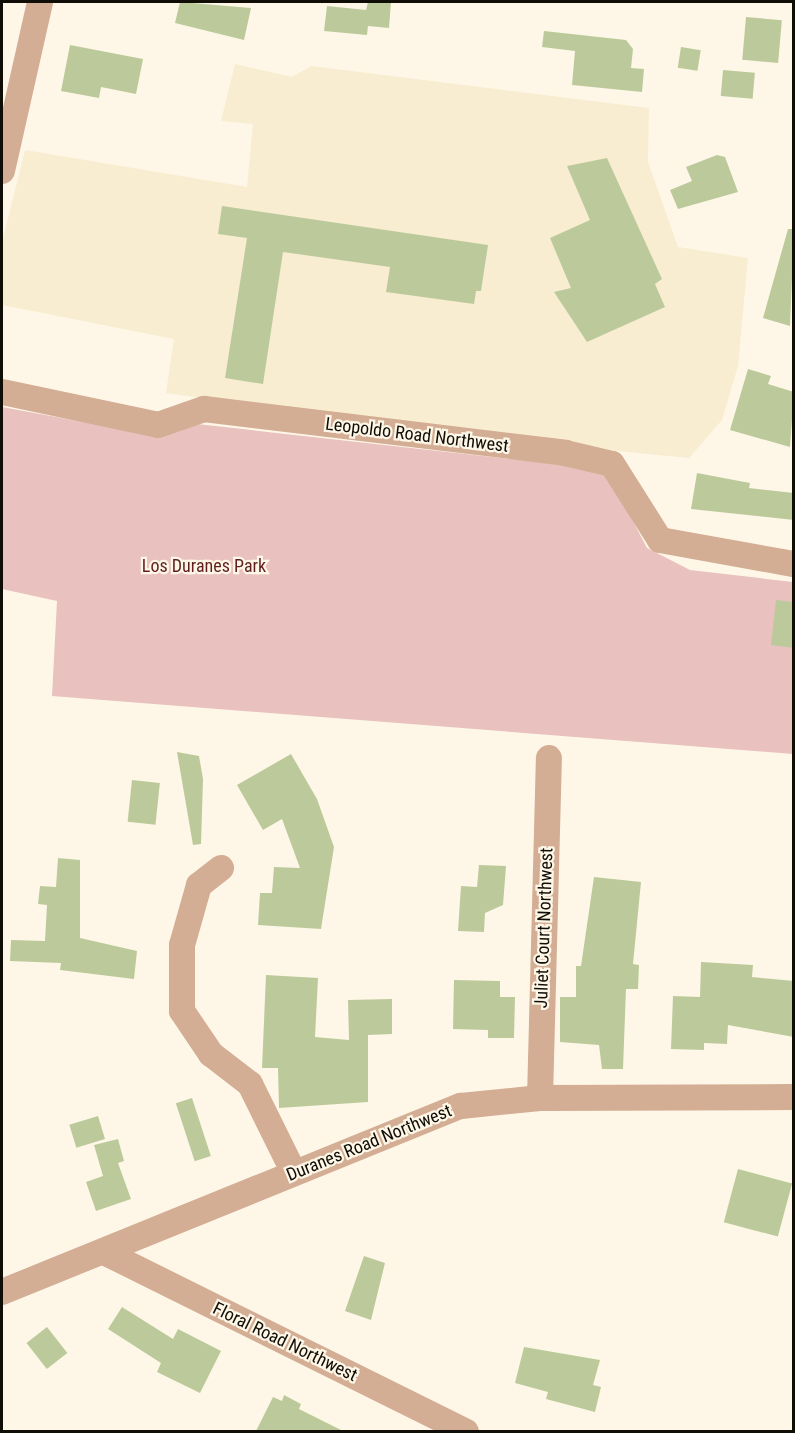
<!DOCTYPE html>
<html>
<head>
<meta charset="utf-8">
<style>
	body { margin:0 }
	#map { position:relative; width:795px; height:1433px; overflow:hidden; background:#fef7e7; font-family:"Roboto Condensed",sans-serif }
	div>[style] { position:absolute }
	.built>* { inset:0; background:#f8edd1 }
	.green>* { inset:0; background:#e9c1bf }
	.building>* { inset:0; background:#bcca9b; transform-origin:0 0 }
	.minor>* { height:26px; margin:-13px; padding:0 13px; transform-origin:13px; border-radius:13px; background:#d3ad94 }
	span { translate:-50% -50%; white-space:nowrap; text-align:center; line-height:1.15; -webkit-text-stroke:4.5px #fef7e7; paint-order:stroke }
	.street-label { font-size:18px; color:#0f0d06 }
	.park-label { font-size:18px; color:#601e20 }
	.frame { position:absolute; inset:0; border:3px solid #0f0d06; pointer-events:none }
</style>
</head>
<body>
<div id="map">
	<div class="built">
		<div style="clip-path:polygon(235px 64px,292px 77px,311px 66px,649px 108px,648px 162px,678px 247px,748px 258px,738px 366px,722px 420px,689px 458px,524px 442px,166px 393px,174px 339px,2px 305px,2px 242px,25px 150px,247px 187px,253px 124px,221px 121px)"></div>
	</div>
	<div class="green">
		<div style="clip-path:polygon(2px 407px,127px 430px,188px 423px,590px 468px,611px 479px,647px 548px,690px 570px,793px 582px,793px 754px,52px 696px,57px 601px,2px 589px)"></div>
	</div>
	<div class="building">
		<div style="clip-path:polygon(180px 2px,251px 8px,244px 40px,175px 23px)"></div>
		<div style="clip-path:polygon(368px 2px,391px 2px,389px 28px,368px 26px,367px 35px,324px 31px,327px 6px,366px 10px)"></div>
		<div style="left:746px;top:17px;width:36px;height:43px;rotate:5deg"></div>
		<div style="clip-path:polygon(544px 31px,626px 40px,633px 49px,631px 68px,644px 69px,642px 92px,572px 85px,575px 51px,542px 47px)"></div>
		<div style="clip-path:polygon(70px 45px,143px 59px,136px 94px,101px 87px,99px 98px,61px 91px)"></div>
		<div style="left:681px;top:47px;width:20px;height:21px;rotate:9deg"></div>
		<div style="left:723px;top:70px;width:32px;height:26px;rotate:5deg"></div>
		<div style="clip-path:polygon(717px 155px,725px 157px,738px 192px,678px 209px,670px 190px,692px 181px,686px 167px)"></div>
		<div style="clip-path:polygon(607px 158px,662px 279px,655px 284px,665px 307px,587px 342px,554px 292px,571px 288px,550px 238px,590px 220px,567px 166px)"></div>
		<div style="clip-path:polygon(222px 206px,488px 245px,481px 291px,476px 291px,474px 304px,386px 292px,390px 267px,283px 252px,263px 384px,225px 378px,247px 238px,218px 234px)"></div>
		<div style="clip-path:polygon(788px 229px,794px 229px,790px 326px,763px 318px)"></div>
		<div style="clip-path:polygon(748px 369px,771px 376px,768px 384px,794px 392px,790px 447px,730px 430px)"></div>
		<div style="clip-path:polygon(697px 473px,750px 483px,749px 488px,794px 493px,794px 520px,691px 509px)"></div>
		<div style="clip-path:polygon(776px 600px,794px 602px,794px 648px,771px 645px)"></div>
		<div style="clip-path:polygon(177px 752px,199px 756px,203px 779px,201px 844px,193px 845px)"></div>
		<div style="clip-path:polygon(291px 754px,317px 799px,334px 847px,321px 929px,258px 925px,260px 893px,272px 893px,274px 867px,300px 868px,282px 819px,263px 830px,237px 785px)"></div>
		<div style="left:132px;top:780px;width:28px;height:42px;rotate:6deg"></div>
		<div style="clip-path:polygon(58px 858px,80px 860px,80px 938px,137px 951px,134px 979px,60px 970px,61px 963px,10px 961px,11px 940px,45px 941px,47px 905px,38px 904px,40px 886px,56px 887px)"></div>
		<div style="clip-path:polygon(479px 865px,506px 866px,503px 905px,485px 913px,484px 932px,458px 931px,461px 886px,477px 887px)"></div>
		<div style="clip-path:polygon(594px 877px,641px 882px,633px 964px,639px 965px,638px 989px,626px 989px,623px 1069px,602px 1069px,599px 1045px,560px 1042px,560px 997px,576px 997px,576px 966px,581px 966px)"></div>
		<div style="clip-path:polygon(701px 962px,753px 965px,752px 977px,794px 981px,794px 1037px,728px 1025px,727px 1044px,704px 1043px,704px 1050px,671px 1049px,673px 996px,700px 997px)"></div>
		<div style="clip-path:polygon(266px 975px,318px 978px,315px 1037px,349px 1040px,348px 1000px,392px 999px,392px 1034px,368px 1035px,368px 1102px,279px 1108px,278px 1068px,262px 1068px)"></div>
		<div style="clip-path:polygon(454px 980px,500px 981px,500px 997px,515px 997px,514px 1038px,488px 1038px,488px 1030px,453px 1029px)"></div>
		<div style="left:192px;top:1098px;width:61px;height:17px;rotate:72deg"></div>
		<div style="left:98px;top:1116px;width:24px;height:30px;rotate:73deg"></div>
		<div style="clip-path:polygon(118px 1139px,124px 1161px,118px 1163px,131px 1199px,96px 1211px,86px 1182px,103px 1176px,94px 1145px)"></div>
		<div style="left:738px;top:1169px;width:56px;height:55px;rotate:15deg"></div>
		<div style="clip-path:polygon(364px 1256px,385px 1263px,371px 1320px,345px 1311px)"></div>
		<div style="clip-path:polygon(122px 1307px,173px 1339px,178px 1329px,221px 1351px,200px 1393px,157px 1372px,161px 1363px,108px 1329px)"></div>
		<div style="left:47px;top:1327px;width:33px;height:26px;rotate:52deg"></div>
		<div style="clip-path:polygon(524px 1347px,600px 1360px,593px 1385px,601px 1387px,595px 1412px,546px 1399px,548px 1392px,515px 1383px)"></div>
		<div style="clip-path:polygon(284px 1395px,301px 1404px,299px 1409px,343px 1431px,256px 1431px,273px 1397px,282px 1401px)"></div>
	</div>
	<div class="minor">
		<div style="left:2px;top:171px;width:173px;rotate:-77.3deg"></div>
		<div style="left:2px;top:392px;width:159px;rotate:11.9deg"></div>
		<div style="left:158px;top:425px;width:49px;rotate:-19.2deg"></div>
		<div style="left:204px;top:409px;width:364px;rotate:6.9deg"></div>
		<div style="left:565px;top:453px;width:48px;rotate:13.2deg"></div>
		<div style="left:612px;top:464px;width:90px;rotate:57.7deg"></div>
		<div style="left:660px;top:540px;width:136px;rotate:10.2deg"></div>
		<div style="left:221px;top:868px;width:28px;rotate:142deg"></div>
		<div style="left:199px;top:885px;width:62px;rotate:105.8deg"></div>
		<div style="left:182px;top:945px;width:66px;rotate:90deg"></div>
		<div style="left:182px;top:1011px;width:52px;rotate:56deg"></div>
		<div style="left:211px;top:1054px;width:49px;rotate:37.6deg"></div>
		<div style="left:250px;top:1084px;width:99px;rotate:63.7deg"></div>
		<div style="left:540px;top:1098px;width:340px;rotate:-88.5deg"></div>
		<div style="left:104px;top:1252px;width:404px;rotate:26.4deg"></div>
		<div style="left:2px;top:1292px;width:495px;rotate:-22.1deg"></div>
		<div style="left:461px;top:1106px;width:79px;rotate:-5.8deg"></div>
		<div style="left:540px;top:1098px;width:254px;rotate:-0.2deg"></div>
	</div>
	<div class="street-label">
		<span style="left:417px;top:435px;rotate:7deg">Leopoldo Road Northwest</span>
		<span style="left:544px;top:928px;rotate:-88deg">Juliet Court Northwest</span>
		<span style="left:369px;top:1143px;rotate:-22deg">Duranes Road Northwest</span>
		<span style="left:285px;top:1342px;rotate:26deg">Floral Road Northwest</span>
	</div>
	<div class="park-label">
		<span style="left:204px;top:566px">Los Duranes Park</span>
	</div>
	<div class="frame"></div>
</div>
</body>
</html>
